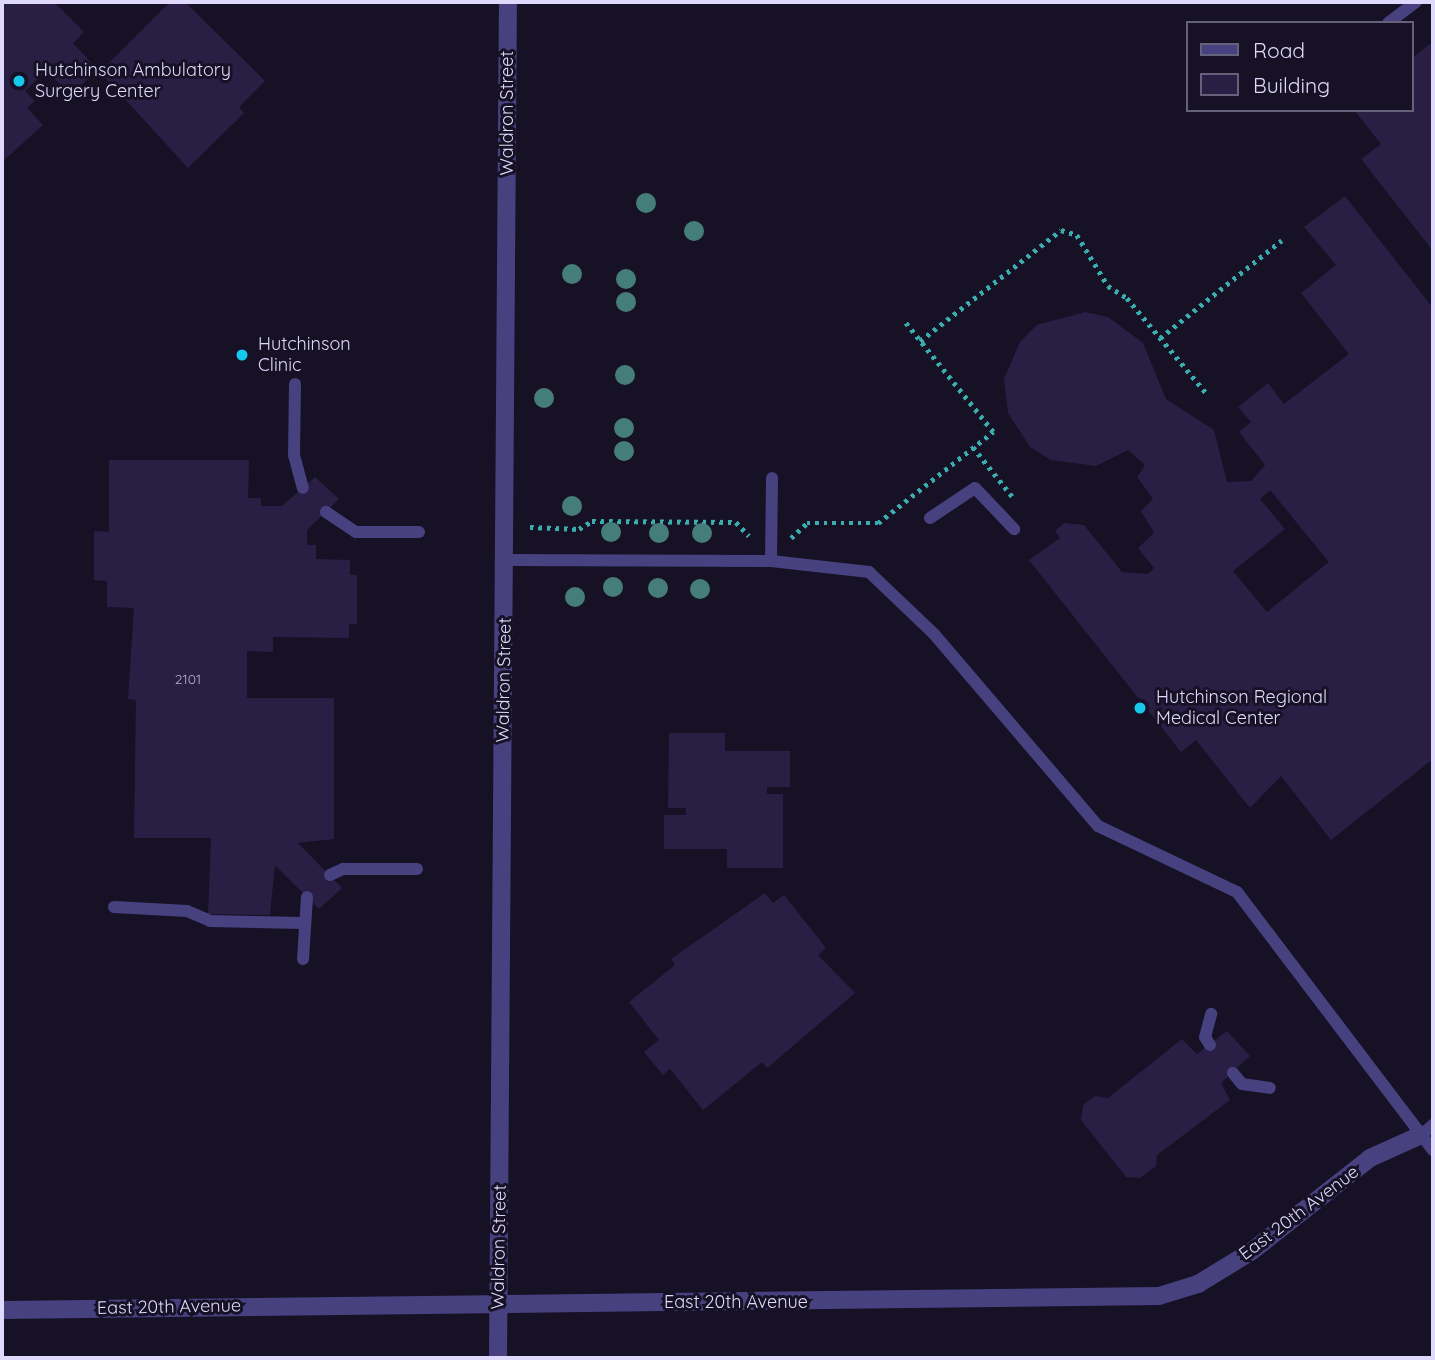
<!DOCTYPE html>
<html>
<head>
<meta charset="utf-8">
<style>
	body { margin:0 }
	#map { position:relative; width:1435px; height:1360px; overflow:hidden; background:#161125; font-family:Quicksand,sans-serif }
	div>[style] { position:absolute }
	.building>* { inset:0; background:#291f45 }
	.path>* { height:4.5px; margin-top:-2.25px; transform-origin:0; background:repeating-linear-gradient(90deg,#3aaeae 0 3.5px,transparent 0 8.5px) }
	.service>* { height:12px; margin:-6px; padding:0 6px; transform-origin:6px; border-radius:6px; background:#474180 }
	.minor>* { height:18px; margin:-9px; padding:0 9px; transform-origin:9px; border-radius:9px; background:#474180 }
	.trees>* { width:20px; height:20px; margin:-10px; border-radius:50%; background:#457d7b }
	.dots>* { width:19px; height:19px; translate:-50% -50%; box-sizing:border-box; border:4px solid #161125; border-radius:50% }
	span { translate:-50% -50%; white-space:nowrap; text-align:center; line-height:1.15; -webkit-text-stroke:6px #161125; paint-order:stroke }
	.number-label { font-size:14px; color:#b2aace }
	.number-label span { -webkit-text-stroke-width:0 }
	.poi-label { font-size:18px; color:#dfd9fc }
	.left { translate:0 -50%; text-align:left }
	.street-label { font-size:18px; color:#dfd9fc }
	.frame { position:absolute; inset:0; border:4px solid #dfd9fc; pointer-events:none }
	.legend { position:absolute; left:1186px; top:21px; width:228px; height:91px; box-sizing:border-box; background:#161125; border:2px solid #66617b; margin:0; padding:9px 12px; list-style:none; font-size:21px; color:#dfd9fc }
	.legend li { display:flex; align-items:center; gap:14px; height:35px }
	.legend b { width:35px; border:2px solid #66617b }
</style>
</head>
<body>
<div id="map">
	<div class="building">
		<div style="clip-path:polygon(2px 2px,54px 2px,84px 32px,73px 43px,97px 69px,72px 95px,46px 71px,25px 91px,35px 101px,27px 108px,43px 125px,2px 162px)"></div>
		<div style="clip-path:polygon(170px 2px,185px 2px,265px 81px,239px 107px,244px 113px,188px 168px,100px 72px)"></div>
		<div style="clip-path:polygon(1430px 44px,1433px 49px,1433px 251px,1361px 159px,1381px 144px,1354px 110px,1412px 110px,1412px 58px)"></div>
		<div style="clip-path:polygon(evenodd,1345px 196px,1433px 308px,1433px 759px,1331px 840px,1281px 776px,1250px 808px,1196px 740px,1181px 752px,1029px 560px,1060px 538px,1055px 531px,1064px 523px,1084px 525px,1122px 572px,1148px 574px,1154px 568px,1138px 548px,1154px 533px,1141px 511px,1153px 499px,1137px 477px,1145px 465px,1128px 450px,1096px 466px,1051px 460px,1030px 447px,1008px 413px,1004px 379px,1020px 342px,1037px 325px,1085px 312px,1108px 317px,1143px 343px,1166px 399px,1214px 430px,1227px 482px,1251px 481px,1265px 465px,1239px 432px,1251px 422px,1238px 407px,1268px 383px,1284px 404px,1349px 354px,1301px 293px,1336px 265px,1304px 227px,1345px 196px,1270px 490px,1329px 562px,1267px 612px,1233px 571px,1285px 529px,1260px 499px,1270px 490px)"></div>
		<div style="clip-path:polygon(109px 460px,249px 460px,248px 498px,261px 498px,261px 506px,282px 506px,315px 477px,339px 499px,307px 530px,307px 545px,316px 545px,316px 559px,350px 560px,350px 575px,357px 575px,357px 624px,349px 624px,349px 638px,273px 637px,273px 652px,247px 651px,247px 698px,334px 698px,334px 839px,298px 843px,342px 888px,319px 909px,275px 865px,270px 915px,208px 914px,211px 838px,134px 838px,136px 700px,128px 699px,134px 608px,107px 607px,107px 581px,94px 580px,94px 531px,109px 532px)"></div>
		<div style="clip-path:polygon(669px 733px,725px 733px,725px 751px,790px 751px,790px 787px,767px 787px,767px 794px,783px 794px,783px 868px,727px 868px,727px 849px,664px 849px,664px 815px,686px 815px,686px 808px,668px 808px)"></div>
		<div style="clip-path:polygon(765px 893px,773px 903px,784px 895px,826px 948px,818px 955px,855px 993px,767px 1068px,762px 1062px,703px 1110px,670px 1069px,663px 1075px,644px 1052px,659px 1040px,629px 1002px,675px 965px,671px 959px)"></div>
		<div style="clip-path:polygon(1227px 1031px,1250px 1056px,1221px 1083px,1230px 1100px,1157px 1155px,1156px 1166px,1140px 1178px,1126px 1177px,1081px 1120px,1083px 1105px,1095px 1096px,1108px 1098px,1182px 1039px,1197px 1054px)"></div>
	</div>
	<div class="path">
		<div style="left:1160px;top:338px;width:156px;rotate:-38.8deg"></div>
		<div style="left:920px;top:341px;width:179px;rotate:-38.2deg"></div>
		<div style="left:1061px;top:230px;width:17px;rotate:17deg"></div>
		<div style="left:1077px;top:235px;width:60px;rotate:58.7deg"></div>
		<div style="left:1108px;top:286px;width:22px;rotate:32deg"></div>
		<div style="left:1127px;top:298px;width:125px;rotate:50.2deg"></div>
		<div style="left:973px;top:447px;width:63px;rotate:51.5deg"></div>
		<div style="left:530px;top:527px;width:49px;rotate:2.3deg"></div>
		<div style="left:579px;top:529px;width:15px;rotate:-32deg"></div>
		<div style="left:592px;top:521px;width:144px;rotate:0.4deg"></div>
		<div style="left:736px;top:522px;width:19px;rotate:47deg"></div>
		<div style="left:791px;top:538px;width:22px;rotate:-43deg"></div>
		<div style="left:807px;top:523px;width:71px"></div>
		<div style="left:878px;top:523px;width:147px;rotate:-38.4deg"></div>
		<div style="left:993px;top:432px;width:142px;rotate:-128.7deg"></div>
	</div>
	<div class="service">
		<div style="left:1388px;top:23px;width:35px;rotate:-37deg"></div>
		<div style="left:295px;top:384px;width:71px;rotate:90.8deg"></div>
		<div style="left:294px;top:455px;width:34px;rotate:75deg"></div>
		<div style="left:326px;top:512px;width:36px;rotate:34deg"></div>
		<div style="left:356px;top:532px;width:63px"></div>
		<div style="left:930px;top:518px;width:54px;rotate:-33.7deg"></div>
		<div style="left:975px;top:488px;width:57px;rotate:46.4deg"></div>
		<div style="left:505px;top:560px;width:266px;rotate:0.2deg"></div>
		<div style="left:771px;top:561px;width:99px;rotate:6.4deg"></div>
		<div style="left:869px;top:572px;width:90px;rotate:43.6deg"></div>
		<div style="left:934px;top:634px;width:253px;rotate:49.5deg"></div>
		<div style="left:1098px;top:826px;width:154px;rotate:25.4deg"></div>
		<div style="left:1237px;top:892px;width:324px;rotate:52.8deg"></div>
		<div style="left:771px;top:561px;width:83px;rotate:-89.3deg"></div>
		<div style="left:330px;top:875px;width:14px;rotate:-25deg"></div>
		<div style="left:343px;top:869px;width:74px"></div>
		<div style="left:114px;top:907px;width:73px;rotate:3.1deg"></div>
		<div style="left:187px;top:911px;width:25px;rotate:23deg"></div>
		<div style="left:210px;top:921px;width:92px;rotate:1.2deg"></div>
		<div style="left:303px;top:959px;width:62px;rotate:-86.3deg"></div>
		<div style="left:1210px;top:1045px;width:9px;rotate:-122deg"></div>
		<div style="left:1205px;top:1037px;width:24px;rotate:-75deg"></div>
		<div style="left:1233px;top:1073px;width:14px;rotate:51deg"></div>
		<div style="left:1242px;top:1084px;width:28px;rotate:8deg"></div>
		<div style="left:1421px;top:1135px;width:16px;rotate:-40deg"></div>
	</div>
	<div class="minor">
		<div style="left:2px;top:1310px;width:1157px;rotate:-0.69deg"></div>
		<div style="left:1159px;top:1296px;width:41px;rotate:-17.1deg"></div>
		<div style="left:1198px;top:1284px;width:63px;rotate:-31.4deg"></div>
		<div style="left:1252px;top:1251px;width:150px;rotate:-38.2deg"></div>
		<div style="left:1370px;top:1158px;width:56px;rotate:-24.3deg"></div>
		<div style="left:498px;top:1358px;width:1356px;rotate:-89.58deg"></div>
	</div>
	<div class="trees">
		<div style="left:646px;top:203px"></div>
		<div style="left:694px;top:231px"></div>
		<div style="left:572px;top:274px"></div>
		<div style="left:626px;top:279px"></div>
		<div style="left:626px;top:302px"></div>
		<div style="left:625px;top:375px"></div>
		<div style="left:544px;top:398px"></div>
		<div style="left:624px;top:428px"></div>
		<div style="left:624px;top:451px"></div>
		<div style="left:572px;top:506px"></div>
		<div style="left:611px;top:532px"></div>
		<div style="left:659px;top:533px"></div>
		<div style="left:702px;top:533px"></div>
		<div style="left:613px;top:587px"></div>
		<div style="left:658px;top:588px"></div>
		<div style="left:700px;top:589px"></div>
		<div style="left:575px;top:597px"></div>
	</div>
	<div class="dots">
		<div style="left:19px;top:81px;background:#16c8eb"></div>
		<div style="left:242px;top:355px;background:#16c8eb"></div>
		<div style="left:1140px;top:708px;background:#16c8eb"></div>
	</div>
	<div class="number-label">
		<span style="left:188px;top:679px">2101</span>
	</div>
	<div class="poi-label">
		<span class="left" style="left:35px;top:81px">Hutchinson Ambulatory<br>Surgery Center</span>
		<span class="left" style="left:258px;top:355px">Hutchinson<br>Clinic</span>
		<span class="left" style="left:1156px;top:708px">Hutchinson Regional<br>Medical Center</span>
	</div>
	<div class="street-label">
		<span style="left:507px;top:113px;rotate:-90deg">Waldron Street</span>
		<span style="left:504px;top:680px;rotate:-89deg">Waldron Street</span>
		<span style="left:1299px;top:1213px;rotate:-37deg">East 20th Avenue</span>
		<span style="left:499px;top:1247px;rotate:-89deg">Waldron Street</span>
		<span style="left:736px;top:1302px">East 20th Avenue</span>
		<span style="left:169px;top:1307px;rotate:-1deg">East 20th Avenue</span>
	</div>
	<div class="frame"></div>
	<ul class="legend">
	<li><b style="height:9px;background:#474180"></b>Road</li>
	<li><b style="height:19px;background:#291f45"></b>Building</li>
	</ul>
</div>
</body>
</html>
